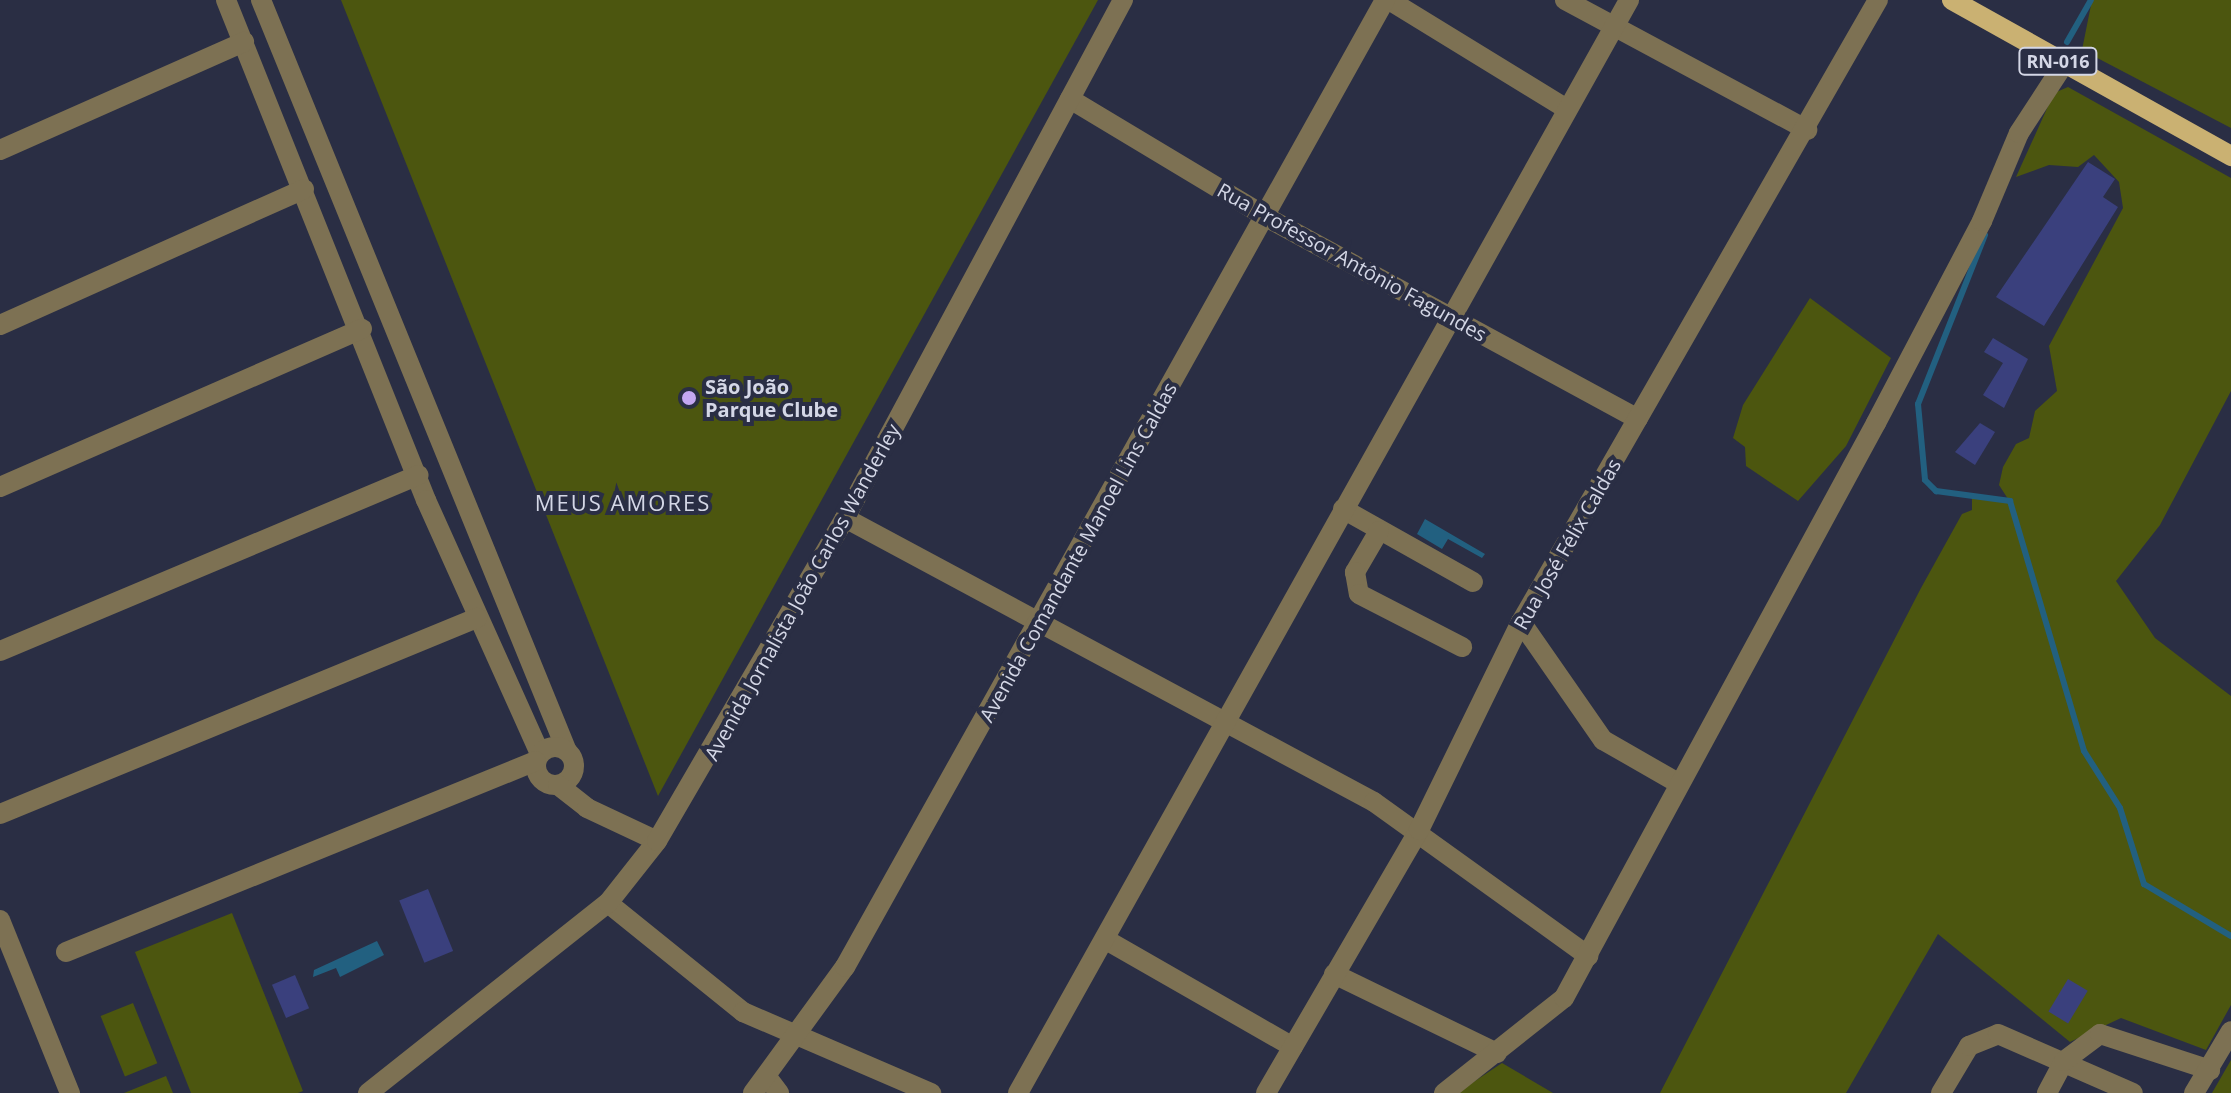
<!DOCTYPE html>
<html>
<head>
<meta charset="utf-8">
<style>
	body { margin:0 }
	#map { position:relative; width:2231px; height:1093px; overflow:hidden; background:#2a2e44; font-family:"Open Sans",sans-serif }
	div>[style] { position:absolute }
	.green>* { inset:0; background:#4c560f; transform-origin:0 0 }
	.water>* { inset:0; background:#226080 }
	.stream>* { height:6px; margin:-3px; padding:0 3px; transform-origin:3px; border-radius:3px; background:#226080 }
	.building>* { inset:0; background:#3a407d; transform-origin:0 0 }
	.minor>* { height:20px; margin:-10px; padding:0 10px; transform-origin:10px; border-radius:10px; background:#7d7153 }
	.minor>.ring { margin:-10px; padding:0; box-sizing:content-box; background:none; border:20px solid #7d7153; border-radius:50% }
	.major>* { height:20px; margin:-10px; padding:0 10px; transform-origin:10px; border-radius:10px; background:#cab172 }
	.dots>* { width:22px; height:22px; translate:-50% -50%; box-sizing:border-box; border:4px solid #2a2e44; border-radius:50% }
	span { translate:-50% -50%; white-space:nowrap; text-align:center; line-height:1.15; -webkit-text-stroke:8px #2a2e44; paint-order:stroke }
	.shield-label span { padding:2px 6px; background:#2a2e44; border:2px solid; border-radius:6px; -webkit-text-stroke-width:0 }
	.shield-label { font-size:18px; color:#d4d7e6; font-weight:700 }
	.street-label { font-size:20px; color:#d4d7e6 }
	.poi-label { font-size:20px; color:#d4d7e6; font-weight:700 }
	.left { translate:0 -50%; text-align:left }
	.neighbourhood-label { font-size:22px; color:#d4d7e6; letter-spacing:2px }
</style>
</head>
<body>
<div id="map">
	<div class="green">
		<div style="clip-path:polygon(341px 0,1098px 0,658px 796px)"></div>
		<div style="clip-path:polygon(2092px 0,2231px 0,2231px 128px,2082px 50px)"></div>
		<div style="clip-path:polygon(2068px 87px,2231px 178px,2231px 391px,2160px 525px,2116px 581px,2155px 638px,2231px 696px,2231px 1005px,2206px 1050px,2121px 1018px,2070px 1042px,1938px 934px,1846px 1093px,1660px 1093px,1921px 588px,1962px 514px,1972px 510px,1972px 496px,2008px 499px,1999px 485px,2003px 467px,2016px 444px,2029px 438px,2035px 411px,2057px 391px,2049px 346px,2123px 208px,2119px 182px,2094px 155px,2078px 167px,2049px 165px,2016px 177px,2054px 93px)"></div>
		<div style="clip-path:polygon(1810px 298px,1891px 358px,1846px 446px,1798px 501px,1746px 466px,1745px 447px,1733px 438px,1743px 405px)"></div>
		<div style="clip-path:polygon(232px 913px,303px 1091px,298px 1093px,191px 1093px,135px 952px)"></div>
		<div style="left:133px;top:1003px;width:65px;height:35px;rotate:68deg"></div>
		<div style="clip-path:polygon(2231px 1060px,2231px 1093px,2212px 1093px)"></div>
		<div style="clip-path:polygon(1502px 1063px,1553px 1093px,1457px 1093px)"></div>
		<div style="clip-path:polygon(166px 1076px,173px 1093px,124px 1093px)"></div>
	</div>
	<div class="water">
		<div style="clip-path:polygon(1425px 519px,1485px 554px,1482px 558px,1448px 539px,1442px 549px,1417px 534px)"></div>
		<div style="clip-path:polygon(377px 941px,384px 955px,340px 977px,336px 968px,313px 977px,314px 970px)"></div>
	</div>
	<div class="stream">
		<div style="left:2067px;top:42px;width:48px;rotate:-60.3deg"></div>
		<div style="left:1985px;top:235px;width:182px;rotate:111.6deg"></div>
		<div style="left:1918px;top:404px;width:76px;rotate:84.7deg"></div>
		<div style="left:1925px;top:480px;width:16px;rotate:45deg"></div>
		<div style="left:1936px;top:491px;width:75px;rotate:7.7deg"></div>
		<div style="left:2010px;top:501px;width:261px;rotate:73.5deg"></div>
		<div style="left:2084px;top:751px;width:67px;rotate:57.7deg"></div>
		<div style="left:2120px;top:808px;width:80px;rotate:72.5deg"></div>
		<div style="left:2144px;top:884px;width:101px;rotate:30.9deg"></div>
	</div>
	<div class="building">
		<div style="clip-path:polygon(2088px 162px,2115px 179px,2103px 197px,2118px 207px,2044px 326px,1996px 297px)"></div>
		<div style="clip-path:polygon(1993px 338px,2028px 359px,2004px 408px,1983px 395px,2003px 363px,1984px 352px)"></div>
		<div style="clip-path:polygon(1980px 423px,1995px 432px,1975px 465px,1955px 452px)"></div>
		<div style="left:428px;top:889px;width:67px;height:31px;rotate:68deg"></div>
		<div style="left:295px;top:975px;width:36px;height:25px;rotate:67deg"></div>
		<div style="left:2068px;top:979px;width:23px;height:38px;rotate:31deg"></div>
	</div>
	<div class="minor">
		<div style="left:226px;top:0;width:539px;rotate:68.2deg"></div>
		<div style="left:426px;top:500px;width:278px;rotate:65.8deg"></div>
		<div style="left:261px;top:0;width:809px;rotate:67.84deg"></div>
		<div style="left:1389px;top:0;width:209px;rotate:31.5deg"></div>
		<div style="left:1565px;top:0;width:275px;rotate:28.2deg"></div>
		<div style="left:1070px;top:99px;width:229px;rotate:31deg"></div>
		<div style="left:1266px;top:217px;width:423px;rotate:28.5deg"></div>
		<div style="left:0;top:150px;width:267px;rotate:-23.9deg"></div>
		<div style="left:0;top:325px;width:333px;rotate:-24.1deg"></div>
		<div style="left:0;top:487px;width:395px;rotate:-23.6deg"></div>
		<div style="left:1343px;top:509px;width:149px;rotate:29.3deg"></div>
		<div style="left:845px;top:518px;width:600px;rotate:28.23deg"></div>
		<div style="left:1374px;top:802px;width:264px;rotate:35.7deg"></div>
		<div style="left:1379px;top:531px;width:48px;rotate:120.3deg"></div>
		<div style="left:1355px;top:572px;width:22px;rotate:80deg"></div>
		<div style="left:1359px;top:594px;width:116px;rotate:27.2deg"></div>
		<div style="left:1521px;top:622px;width:144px;rotate:55.2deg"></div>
		<div style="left:1603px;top:740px;width:86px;rotate:29.8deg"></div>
		<div style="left:0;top:651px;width:454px;rotate:-22.8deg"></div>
		<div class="ring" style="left:536px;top:747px;width:18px;height:18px"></div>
		<div style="left:558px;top:785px;width:37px;rotate:38deg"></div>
		<div style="left:587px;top:808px;width:77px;rotate:25.2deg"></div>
		<div style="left:0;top:814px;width:516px;rotate:-22.34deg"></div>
		<div style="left:608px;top:903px;width:174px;rotate:38.9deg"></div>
		<div style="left:743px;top:1012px;width:205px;rotate:23.3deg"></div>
		<div style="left:0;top:920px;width:187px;rotate:68deg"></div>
		<div style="left:1108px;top:941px;width:213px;rotate:29.8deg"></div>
		<div style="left:66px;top:952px;width:507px;rotate:-22.12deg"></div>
		<div style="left:1334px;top:974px;width:181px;rotate:25.9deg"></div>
		<div style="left:767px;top:1077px;width:20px;rotate:53deg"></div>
		<div style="left:368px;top:1093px;width:306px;rotate:-38.4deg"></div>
		<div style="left:608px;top:903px;width:79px;rotate:-51.7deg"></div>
		<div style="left:657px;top:841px;width:374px;rotate:-59.8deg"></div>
		<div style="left:845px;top:518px;width:588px;rotate:-61.78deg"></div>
		<div style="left:753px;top:1093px;width:156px;rotate:-53.9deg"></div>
		<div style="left:845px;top:967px;width:1108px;rotate:-60.82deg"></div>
		<div style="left:1018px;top:1093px;width:1252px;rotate:-60.79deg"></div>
		<div style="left:1266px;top:1093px;width:304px;rotate:-59.8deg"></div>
		<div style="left:1419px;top:830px;width:232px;rotate:-63.9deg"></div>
		<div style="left:1521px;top:622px;width:717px;rotate:-60.15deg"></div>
		<div style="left:1444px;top:1093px;width:153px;rotate:-38.4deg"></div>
		<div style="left:1564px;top:998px;width:654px;rotate:-61.52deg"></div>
		<div style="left:1876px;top:423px;width:228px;rotate:-62.3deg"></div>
		<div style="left:1982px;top:221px;width:95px;rotate:-67.2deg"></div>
		<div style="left:2019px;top:133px;width:82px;rotate:-56.9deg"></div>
		<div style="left:1941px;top:1093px;width:55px;rotate:-59.2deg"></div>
		<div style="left:1969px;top:1046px;width:31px;rotate:-22deg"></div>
		<div style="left:1998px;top:1034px;width:147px;rotate:23.6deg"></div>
		<div style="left:2047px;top:1093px;width:36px;rotate:-62deg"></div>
		<div style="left:2064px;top:1061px;width:45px;rotate:-36.9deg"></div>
		<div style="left:2100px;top:1034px;width:116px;rotate:18.1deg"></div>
		<div style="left:2194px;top:1093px;width:72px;rotate:-59.2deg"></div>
	</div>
	<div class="major">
		<div style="left:1952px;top:0;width:320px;rotate:29.2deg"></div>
	</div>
	<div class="dots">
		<div style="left:689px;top:398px;background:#c4a7f1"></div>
	</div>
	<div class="shield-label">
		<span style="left:2058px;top:61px">RN-016</span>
	</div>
	<div class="street-label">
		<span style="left:1352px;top:262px;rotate:29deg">Rua Professor Antônio Fagundes</span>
		<span style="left:1567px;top:544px;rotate:-60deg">Rua José Félix Caldas</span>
		<span style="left:1078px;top:552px;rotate:-61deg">Avenida Comandante Manoel Lins Caldas</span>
		<span style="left:802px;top:592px;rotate:-61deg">Avenida Jornalista João Carlos Wanderley</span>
	</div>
	<div class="poi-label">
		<span class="left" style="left:705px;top:398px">São João<br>Parque Clube</span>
	</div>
	<div class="neighbourhood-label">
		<span style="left:623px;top:503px">MEUS AMORES</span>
	</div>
</div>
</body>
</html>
